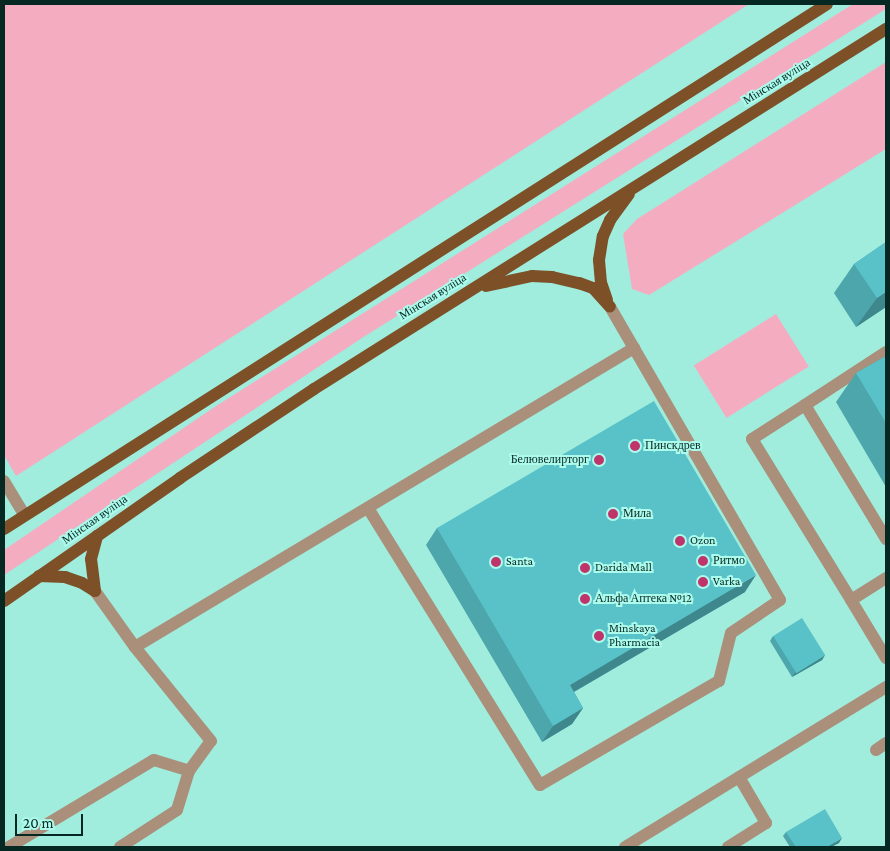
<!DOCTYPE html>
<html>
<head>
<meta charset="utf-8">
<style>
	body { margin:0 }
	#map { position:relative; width:890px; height:851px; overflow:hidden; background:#a0edde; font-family:"Crimson Pro",serif }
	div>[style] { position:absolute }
	.green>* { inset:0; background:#f4adc0; transform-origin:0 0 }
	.minor>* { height:12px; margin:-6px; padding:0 6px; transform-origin:6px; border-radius:6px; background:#aa907b }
	.major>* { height:12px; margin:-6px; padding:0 6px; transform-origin:6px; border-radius:6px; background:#7d5027 }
	.wall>* { inset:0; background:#4da6ac }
	.shaded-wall>* { inset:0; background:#3e878c }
	.building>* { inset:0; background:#59c1c8; transform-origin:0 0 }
	.dots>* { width:14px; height:14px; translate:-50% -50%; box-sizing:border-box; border:2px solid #adfbec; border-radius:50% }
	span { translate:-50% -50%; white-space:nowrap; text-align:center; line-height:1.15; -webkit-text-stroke:4px #adfbec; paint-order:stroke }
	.street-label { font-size:12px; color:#062823 }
	.poi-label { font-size:12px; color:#062823 }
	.left { translate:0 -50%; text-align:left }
	.right { translate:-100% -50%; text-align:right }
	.frame { position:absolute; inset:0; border:5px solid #062823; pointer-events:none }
	.scale { position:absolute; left:15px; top:814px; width:68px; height:22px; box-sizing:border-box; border:2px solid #062823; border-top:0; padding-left:6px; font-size:15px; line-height:18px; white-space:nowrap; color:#062823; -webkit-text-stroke:4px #adfbec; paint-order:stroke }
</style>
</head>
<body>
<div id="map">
	<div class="green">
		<div style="clip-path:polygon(4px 4px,749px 4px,16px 476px,4px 455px)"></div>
		<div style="clip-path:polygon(853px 4px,886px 4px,886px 9px,362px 338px,4px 575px,4px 550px,213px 408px)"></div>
		<div style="clip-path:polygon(886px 62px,886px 149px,649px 295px,632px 289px,623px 234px,637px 219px)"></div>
		<div style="left:776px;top:314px;width:62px;height:97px;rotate:58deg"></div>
	</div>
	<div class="minor">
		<div style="left:886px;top:352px;width:97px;rotate:146.8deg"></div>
		<div style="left:805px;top:405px;width:157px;rotate:58.8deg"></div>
		<div style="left:805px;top:405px;width:63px;rotate:147.3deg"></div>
		<div style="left:752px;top:439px;width:189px;rotate:58.4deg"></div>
		<div style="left:4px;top:481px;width:39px;rotate:59deg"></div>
		<div style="left:368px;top:508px;width:326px;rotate:58.2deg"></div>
		<div style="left:540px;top:785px;width:207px;rotate:-30.2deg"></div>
		<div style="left:719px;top:681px;width:49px;rotate:-76deg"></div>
		<div style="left:731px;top:633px;width:59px;rotate:-34deg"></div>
		<div style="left:780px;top:600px;width:339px;rotate:-120.1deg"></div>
		<div style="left:886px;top:578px;width:41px;rotate:147.8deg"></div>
		<div style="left:851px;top:600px;width:68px;rotate:58.9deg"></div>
		<div style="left:95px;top:591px;width:69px;rotate:54.5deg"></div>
		<div style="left:135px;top:647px;width:582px;rotate:-30.93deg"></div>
		<div style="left:876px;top:750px;width:12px;rotate:-35deg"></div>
		<div style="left:9px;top:847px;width:169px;rotate:-31deg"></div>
		<div style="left:154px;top:760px;width:37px;rotate:17deg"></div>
		<div style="left:120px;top:847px;width:68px;rotate:-33deg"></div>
		<div style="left:177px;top:810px;width:41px;rotate:-72.9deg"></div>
		<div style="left:189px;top:771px;width:37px;rotate:-54deg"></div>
		<div style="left:211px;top:741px;width:121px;rotate:-129deg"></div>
		<div style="left:625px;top:847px;width:306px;rotate:-31.5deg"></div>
		<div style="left:728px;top:847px;width:45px;rotate:-32.3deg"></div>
		<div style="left:766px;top:823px;width:53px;rotate:-120.4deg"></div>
	</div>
	<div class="major">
		<div style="left:486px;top:286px;width:47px;rotate:-12.3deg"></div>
		<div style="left:532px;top:276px;width:20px;rotate:3deg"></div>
		<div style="left:552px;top:277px;width:28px;rotate:13deg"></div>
		<div style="left:579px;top:283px;width:15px;rotate:20deg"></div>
		<div style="left:593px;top:288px;width:25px;rotate:48deg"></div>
		<div style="left:607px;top:300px;width:18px;rotate:-109deg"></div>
		<div style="left:601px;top:283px;width:23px;rotate:-95deg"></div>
		<div style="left:599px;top:260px;width:24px;rotate:-81deg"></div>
		<div style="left:603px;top:236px;width:17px;rotate:-66deg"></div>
		<div style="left:610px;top:220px;width:32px;rotate:-54deg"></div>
		<div style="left:4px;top:529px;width:976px;rotate:-32.53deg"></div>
		<div style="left:39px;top:576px;width:26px;rotate:2deg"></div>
		<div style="left:65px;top:577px;width:18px;rotate:19deg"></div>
		<div style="left:82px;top:583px;width:15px;rotate:32deg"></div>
		<div style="left:95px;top:591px;width:32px;rotate:-97deg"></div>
		<div style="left:91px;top:559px;width:24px;rotate:-75deg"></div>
		<div style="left:4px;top:601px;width:215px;rotate:-34.9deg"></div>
		<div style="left:180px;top:478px;width:161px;rotate:-33.6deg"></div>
		<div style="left:314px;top:389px;width:676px;rotate:-32.19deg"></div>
	</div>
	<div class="wall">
		<div style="clip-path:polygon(886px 242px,886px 307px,856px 327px,834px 293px,854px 264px)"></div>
		<div style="clip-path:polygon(886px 356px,886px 487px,836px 402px,856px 373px)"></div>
		<div style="clip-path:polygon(437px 528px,745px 592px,574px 692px,583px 708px,572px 724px,542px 742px,426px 545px)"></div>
		<div style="clip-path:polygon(773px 636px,825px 655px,822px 660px,792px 677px,770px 641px)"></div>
		<div style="clip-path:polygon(786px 832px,839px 843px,831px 847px,790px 847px,783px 836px)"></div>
	</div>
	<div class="shaded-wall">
		<div style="clip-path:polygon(886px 292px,886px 307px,856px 327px,877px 298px)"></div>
		<div style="clip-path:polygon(756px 575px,745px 592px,558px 701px,570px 685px)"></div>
		<div style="clip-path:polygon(825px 655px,822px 660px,792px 677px,795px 673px)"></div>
		<div style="clip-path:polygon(583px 708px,572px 724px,542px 742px,553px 726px)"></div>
		<div style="clip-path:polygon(842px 838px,839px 843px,831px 847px,827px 847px)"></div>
	</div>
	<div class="building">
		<div style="clip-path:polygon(886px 242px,886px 292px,877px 298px,854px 264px)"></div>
		<div style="clip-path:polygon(886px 356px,886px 423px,856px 373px)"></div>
		<div style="clip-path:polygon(654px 401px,756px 575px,570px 685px,583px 708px,553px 726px,437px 528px)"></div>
		<div style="left:802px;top:618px;width:44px;height:34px;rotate:58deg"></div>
		<div style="clip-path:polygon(825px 809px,842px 838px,827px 847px,796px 847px,786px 832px)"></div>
	</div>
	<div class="dots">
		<div style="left:635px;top:446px;background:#bf346b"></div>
		<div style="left:599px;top:460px;background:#bf346b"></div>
		<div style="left:613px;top:514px;background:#bf346b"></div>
		<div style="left:680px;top:541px;background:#bf346b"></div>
		<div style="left:703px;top:561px;background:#bf346b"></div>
		<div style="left:496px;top:562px;background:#bf346b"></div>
		<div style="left:585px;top:568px;background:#bf346b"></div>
		<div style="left:703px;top:582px;background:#bf346b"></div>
		<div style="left:585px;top:599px;background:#bf346b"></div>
		<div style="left:599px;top:636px;background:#bf346b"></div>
	</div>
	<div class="street-label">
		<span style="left:777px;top:82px;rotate:-32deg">Мінская вуліца</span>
		<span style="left:433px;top:297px;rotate:-32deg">Мінская вуліца</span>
		<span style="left:95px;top:520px;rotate:-35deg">Мінская вуліца</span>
	</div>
	<div class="poi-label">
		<span class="left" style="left:645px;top:446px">Пинскдрев</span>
		<span class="right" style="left:589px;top:460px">Белювелирторг</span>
		<span class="left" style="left:623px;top:514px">Мила</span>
		<span class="left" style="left:690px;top:541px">Ozon</span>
		<span class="left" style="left:713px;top:561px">Ритмо</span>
		<span class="left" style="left:506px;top:562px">Santa</span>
		<span class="left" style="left:595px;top:568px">Darida Mall</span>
		<span class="left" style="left:713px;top:582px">Varka</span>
		<span class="left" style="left:595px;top:599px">Альфа Аптека №12</span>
		<span class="left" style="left:609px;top:636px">Minskaya<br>Pharmacia</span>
	</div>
	<div class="frame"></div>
	<div class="scale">20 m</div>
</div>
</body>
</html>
